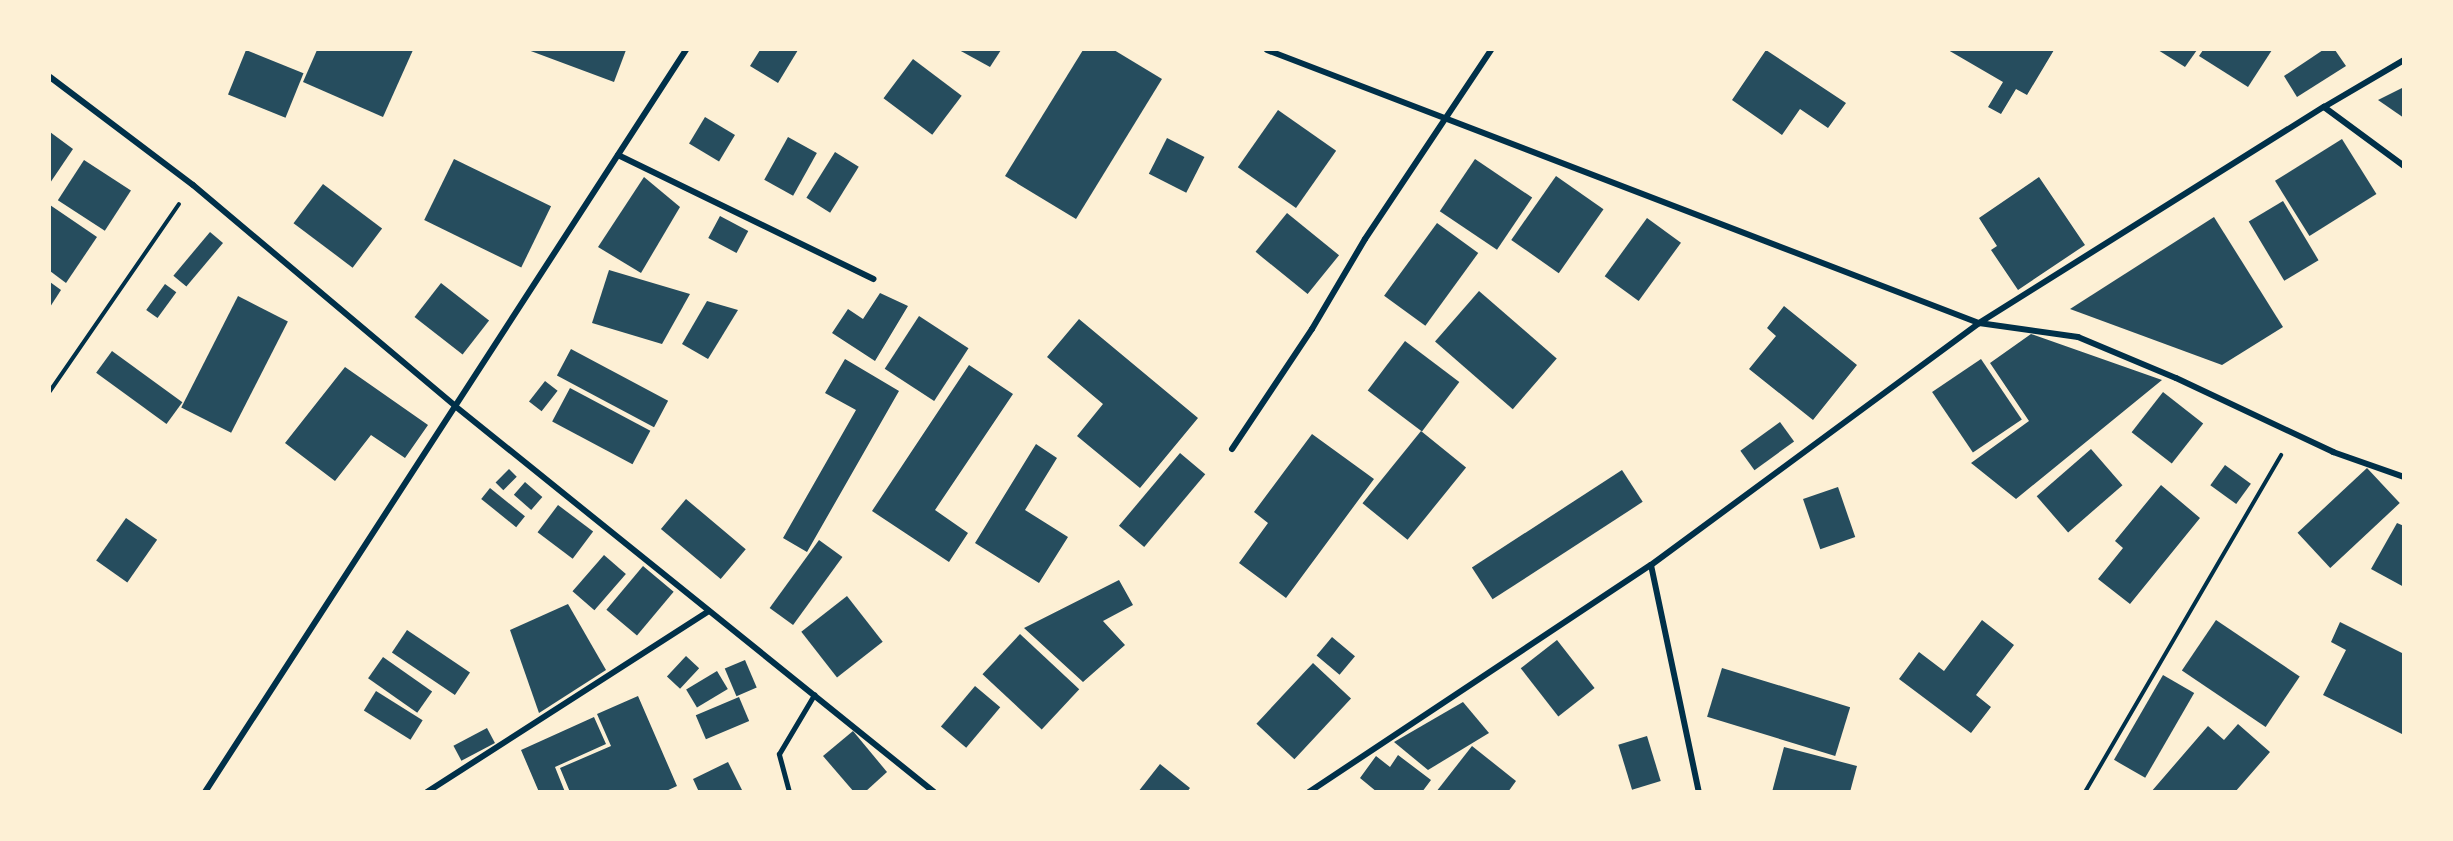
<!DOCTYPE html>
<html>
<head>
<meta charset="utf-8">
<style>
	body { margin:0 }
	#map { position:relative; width:2453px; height:841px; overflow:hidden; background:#fdf0d5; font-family:"IBM Plex Sans",sans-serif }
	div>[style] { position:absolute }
	.building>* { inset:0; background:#264d5e; transform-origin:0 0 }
	.path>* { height:4px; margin:-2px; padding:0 2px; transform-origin:2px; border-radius:2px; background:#003049 }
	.service>* { height:4.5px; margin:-2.25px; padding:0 2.25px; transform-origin:2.25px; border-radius:2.25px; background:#003049 }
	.minor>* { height:6px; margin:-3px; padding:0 3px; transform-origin:3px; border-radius:3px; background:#003049 }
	span { translate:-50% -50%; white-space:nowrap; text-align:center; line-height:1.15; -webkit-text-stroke:6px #fdf0d5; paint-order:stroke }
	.frame { position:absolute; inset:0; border:51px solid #fdf0d5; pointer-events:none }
</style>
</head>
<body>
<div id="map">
	<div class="building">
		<div style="left:246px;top:50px;width:62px;height:48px;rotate:22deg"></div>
		<div style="clip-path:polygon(317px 50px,413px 50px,383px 117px,303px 82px)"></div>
		<div style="clip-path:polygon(528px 50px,626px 50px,614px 82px)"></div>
		<div style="clip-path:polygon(760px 50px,798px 50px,778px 83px,750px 66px)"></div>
		<div style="clip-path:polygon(959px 50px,1001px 50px,990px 67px)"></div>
		<div style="clip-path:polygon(1083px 50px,1114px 50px,1162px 79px,1076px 219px,1005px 176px)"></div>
		<div style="clip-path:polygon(1766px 50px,1846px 103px,1828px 128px,1800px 109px,1782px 135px,1732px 100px)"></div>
		<div style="clip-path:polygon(1948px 50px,2054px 50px,2027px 95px,2016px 89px,2001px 114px,1988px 107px,2003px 82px)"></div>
		<div style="clip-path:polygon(2158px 50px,2197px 50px,2185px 67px)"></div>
		<div style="clip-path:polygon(2203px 50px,2272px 50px,2248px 87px,2199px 56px)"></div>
		<div style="clip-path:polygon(2323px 50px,2335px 50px,2346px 66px,2297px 97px,2284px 76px)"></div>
		<div style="left:913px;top:59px;width:61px;height:49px;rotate:37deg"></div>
		<div style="clip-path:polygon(2404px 87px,2404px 118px,2378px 100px)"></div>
		<div style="left:1278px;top:110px;width:71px;height:70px;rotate:35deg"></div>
		<div style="left:705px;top:117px;width:35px;height:31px;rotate:31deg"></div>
		<div style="clip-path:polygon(50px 132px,73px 149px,50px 183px)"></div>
		<div style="left:788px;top:137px;width:33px;height:49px;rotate:29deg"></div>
		<div style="left:1167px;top:138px;width:42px;height:40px;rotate:27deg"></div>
		<div style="left:2342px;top:139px;width:65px;height:79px;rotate:58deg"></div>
		<div style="left:835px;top:152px;width:28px;height:54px;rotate:32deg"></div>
		<div style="left:454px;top:159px;width:108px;height:68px;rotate:26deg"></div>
		<div style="left:1475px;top:159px;width:69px;height:63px;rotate:34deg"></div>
		<div style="left:84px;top:160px;width:56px;height:48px;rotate:33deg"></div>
		<div style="left:1556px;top:176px;width:58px;height:78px;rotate:35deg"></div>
		<div style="clip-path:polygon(644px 177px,680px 207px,641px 273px,598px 247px)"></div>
		<div style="clip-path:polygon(2039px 177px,2085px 245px,2018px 290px,1991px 250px,1997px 246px,1979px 218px)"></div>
		<div style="left:323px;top:184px;width:74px;height:49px;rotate:37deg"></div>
		<div style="left:2283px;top:201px;width:69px;height:40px;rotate:59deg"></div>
		<div style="clip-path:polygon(50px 205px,97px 237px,66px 283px,50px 271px)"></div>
		<div style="left:1287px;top:213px;width:67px;height:50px;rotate:39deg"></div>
		<div style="left:720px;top:216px;width:32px;height:25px;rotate:28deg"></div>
		<div style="clip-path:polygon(2214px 217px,2283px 327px,2222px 365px,2070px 309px)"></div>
		<div style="left:1647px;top:218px;width:42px;height:72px;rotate:36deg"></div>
		<div style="left:1437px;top:223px;width:51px;height:90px;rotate:36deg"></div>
		<div style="left:210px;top:232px;width:17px;height:57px;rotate:40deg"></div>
		<div style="clip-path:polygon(609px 270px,690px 294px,662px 344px,592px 323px)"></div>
		<div style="clip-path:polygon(50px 282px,61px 290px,50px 307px)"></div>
		<div style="left:441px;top:283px;width:61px;height:43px;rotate:38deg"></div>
		<div style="left:165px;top:284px;width:14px;height:32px;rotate:36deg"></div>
		<div style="left:1479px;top:291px;width:103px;height:67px;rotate:41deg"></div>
		<div style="clip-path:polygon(880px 293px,908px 306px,875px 361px,832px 333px,848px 309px,863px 319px)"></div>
		<div style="left:238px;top:296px;width:56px;height:125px;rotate:27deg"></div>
		<div style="clip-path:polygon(707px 301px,738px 310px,708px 359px,682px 344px)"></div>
		<div style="clip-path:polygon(1784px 306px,1857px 365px,1813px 420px,1749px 369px,1776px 336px,1767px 328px)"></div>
		<div style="left:919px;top:316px;width:59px;height:63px;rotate:33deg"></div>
		<div style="clip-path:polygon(1079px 319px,1198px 418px,1140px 488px,1077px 436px,1103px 404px,1047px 357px)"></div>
		<div style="clip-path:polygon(2031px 334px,2162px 380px,2016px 499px,1971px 463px,2029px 421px,1990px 363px)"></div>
		<div style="left:1405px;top:341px;width:68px;height:62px;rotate:37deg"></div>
		<div style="left:571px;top:349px;width:110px;height:30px;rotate:28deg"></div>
		<div style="left:112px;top:351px;width:87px;height:27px;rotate:36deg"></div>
		<div style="clip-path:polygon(845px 359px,899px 391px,807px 552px,783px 538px,856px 410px,825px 393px)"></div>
		<div style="left:1981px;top:359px;width:73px;height:59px;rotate:56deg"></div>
		<div style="clip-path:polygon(969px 365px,1013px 394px,935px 510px,968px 533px,949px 562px,872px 511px)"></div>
		<div style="clip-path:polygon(345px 367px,428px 425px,405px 458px,371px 435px,335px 481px,285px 443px)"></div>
		<div style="left:545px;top:381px;width:16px;height:26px;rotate:38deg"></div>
		<div style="left:570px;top:388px;width:91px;height:38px;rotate:28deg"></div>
		<div style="left:2163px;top:392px;width:51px;height:51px;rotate:38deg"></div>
		<div style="left:1780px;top:422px;width:24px;height:49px;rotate:54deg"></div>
		<div style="left:1421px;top:431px;width:58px;height:93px;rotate:39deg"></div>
		<div style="clip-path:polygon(1312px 434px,1374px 479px,1286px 598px,1239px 563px,1268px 523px,1254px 512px)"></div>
		<div style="clip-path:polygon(1036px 444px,1057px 458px,1025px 510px,1068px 537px,1039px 583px,975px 543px)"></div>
		<div style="left:2091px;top:449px;width:48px;height:72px;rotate:49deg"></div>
		<div style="left:1180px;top:453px;width:33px;height:95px;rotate:40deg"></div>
		<div style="left:2225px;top:465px;width:32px;height:25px;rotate:36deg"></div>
		<div style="left:2367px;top:468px;width:48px;height:95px;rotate:47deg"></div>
		<div style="left:509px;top:469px;width:11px;height:19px;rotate:45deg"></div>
		<div style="left:1622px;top:470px;width:38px;height:179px;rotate:57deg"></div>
		<div style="left:525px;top:482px;width:23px;height:17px;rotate:41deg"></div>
		<div style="clip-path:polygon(2161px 485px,2200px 518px,2130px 604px,2098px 579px,2123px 548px,2115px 541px)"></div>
		<div style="left:1838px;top:487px;width:53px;height:37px;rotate:71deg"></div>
		<div style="left:490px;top:488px;width:45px;height:14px;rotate:39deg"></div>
		<div style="left:686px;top:499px;width:78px;height:39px;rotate:40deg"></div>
		<div style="left:558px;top:505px;width:44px;height:34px;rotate:37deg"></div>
		<div style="left:126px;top:518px;width:38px;height:52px;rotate:35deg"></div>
		<div style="clip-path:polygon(2397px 523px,2404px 526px,2404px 587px,2371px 569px)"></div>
		<div style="left:819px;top:540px;width:29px;height:84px;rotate:36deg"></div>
		<div style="left:604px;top:555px;width:29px;height:48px;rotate:41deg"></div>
		<div style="left:643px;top:566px;width:40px;height:57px;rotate:40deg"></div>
		<div style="clip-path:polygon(1119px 580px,1133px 605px,1103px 621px,1125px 645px,1083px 682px,1024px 628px)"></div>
		<div style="left:847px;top:596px;width:58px;height:58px;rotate:52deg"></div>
		<div style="clip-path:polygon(568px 604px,606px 670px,539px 713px,510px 630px)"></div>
		<div style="clip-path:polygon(1982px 620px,2014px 645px,1976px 695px,1991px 707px,1971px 733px,1899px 679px,1919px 652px,1944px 671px)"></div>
		<div style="left:2216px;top:620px;width:101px;height:61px;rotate:34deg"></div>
		<div style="clip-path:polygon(2340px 622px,2404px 654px,2404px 735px,2323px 695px,2346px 650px,2331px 642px)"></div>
		<div style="left:407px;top:630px;width:76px;height:27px;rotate:34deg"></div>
		<div style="left:1020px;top:634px;width:81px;height:55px;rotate:43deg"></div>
		<div style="left:1332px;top:637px;width:30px;height:24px;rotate:40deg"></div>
		<div style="left:1557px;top:640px;width:61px;height:46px;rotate:52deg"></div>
		<div style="left:686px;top:656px;width:18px;height:28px;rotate:43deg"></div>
		<div style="left:383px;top:657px;width:60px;height:26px;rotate:35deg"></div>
		<div style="left:745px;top:660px;width:30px;height:22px;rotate:67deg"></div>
		<div style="left:1313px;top:663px;width:52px;height:83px;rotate:43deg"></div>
		<div style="left:1722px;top:668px;width:134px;height:51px;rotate:17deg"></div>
		<div style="left:717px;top:671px;width:21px;height:36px;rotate:59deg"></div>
		<div style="left:2163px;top:675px;width:36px;height:98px;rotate:30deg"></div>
		<div style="left:975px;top:686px;width:33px;height:53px;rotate:40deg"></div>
		<div style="left:376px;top:691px;width:55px;height:23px;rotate:32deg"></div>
		<div style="clip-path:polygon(638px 696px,677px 786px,664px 792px,570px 792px,560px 768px,611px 746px,597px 714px)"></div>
		<div style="left:739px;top:697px;width:26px;height:47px;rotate:67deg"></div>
		<div style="clip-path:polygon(1463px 702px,1489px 733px,1428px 770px,1394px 742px)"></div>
		<div style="clip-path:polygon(594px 717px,606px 744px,555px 767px,565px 792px,539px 792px,521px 750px)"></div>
		<div style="clip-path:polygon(2238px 724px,2270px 752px,2235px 792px,2151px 792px,2208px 726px,2224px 740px)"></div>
		<div style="left:487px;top:728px;width:17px;height:38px;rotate:62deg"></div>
		<div style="clip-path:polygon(853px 731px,887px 772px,865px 792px,854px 792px,823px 756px)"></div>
		<div style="left:1647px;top:736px;width:47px;height:30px;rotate:73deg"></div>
		<div style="clip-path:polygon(1472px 746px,1516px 781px,1508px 792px,1436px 792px)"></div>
		<div style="clip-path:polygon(1784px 747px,1857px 766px,1850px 792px,1772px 792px)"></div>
		<div style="clip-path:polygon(1398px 755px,1431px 780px,1422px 792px,1377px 792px,1360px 778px,1376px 756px,1390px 767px)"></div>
		<div style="clip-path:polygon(728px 762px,742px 790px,699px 792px,693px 779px)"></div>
		<div style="clip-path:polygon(1160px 764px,1190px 788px,1187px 792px,1138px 792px)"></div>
	</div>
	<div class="path">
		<div style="left:50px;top:391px;width:227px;rotate:-55.4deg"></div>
		<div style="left:2085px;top:792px;width:390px;rotate:-59.8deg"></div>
	</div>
	<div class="service">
		<div style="left:789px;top:792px;width:39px;rotate:-105deg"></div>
		<div style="left:779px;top:754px;width:69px;rotate:-59.3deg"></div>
	</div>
	<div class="minor">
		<div style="left:1267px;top:50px;width:763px;rotate:20.98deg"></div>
		<div style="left:1979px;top:323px;width:100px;rotate:8deg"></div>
		<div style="left:2078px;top:337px;width:106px;rotate:22.7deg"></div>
		<div style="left:2176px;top:378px;width:174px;rotate:25.2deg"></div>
		<div style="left:2333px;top:452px;width:75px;rotate:19.4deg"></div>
		<div style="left:50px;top:77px;width:179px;rotate:37.1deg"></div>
		<div style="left:193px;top:185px;width:343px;rotate:40.1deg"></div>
		<div style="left:455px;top:406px;width:615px;rotate:38.86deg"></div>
		<div style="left:2324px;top:107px;width:99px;rotate:36.4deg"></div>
		<div style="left:618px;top:155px;width:284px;rotate:25.9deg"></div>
		<div style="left:1232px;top:449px;width:144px;rotate:-56.3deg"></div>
		<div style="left:1312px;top:329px;width:104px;rotate:-59.5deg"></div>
		<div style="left:1365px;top:239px;width:227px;rotate:-56.3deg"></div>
		<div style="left:1651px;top:565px;width:232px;rotate:78.1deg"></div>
		<div style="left:205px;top:792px;width:884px;rotate:-57.05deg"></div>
		<div style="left:427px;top:792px;width:335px;rotate:-32.7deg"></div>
		<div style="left:1309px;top:792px;width:410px;rotate:-33.6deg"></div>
		<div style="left:1651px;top:565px;width:408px;rotate:-36.4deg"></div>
		<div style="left:1979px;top:323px;width:407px;rotate:-32.1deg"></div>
		<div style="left:2324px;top:107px;width:93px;rotate:-30.4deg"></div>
	</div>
	<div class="frame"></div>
</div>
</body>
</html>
